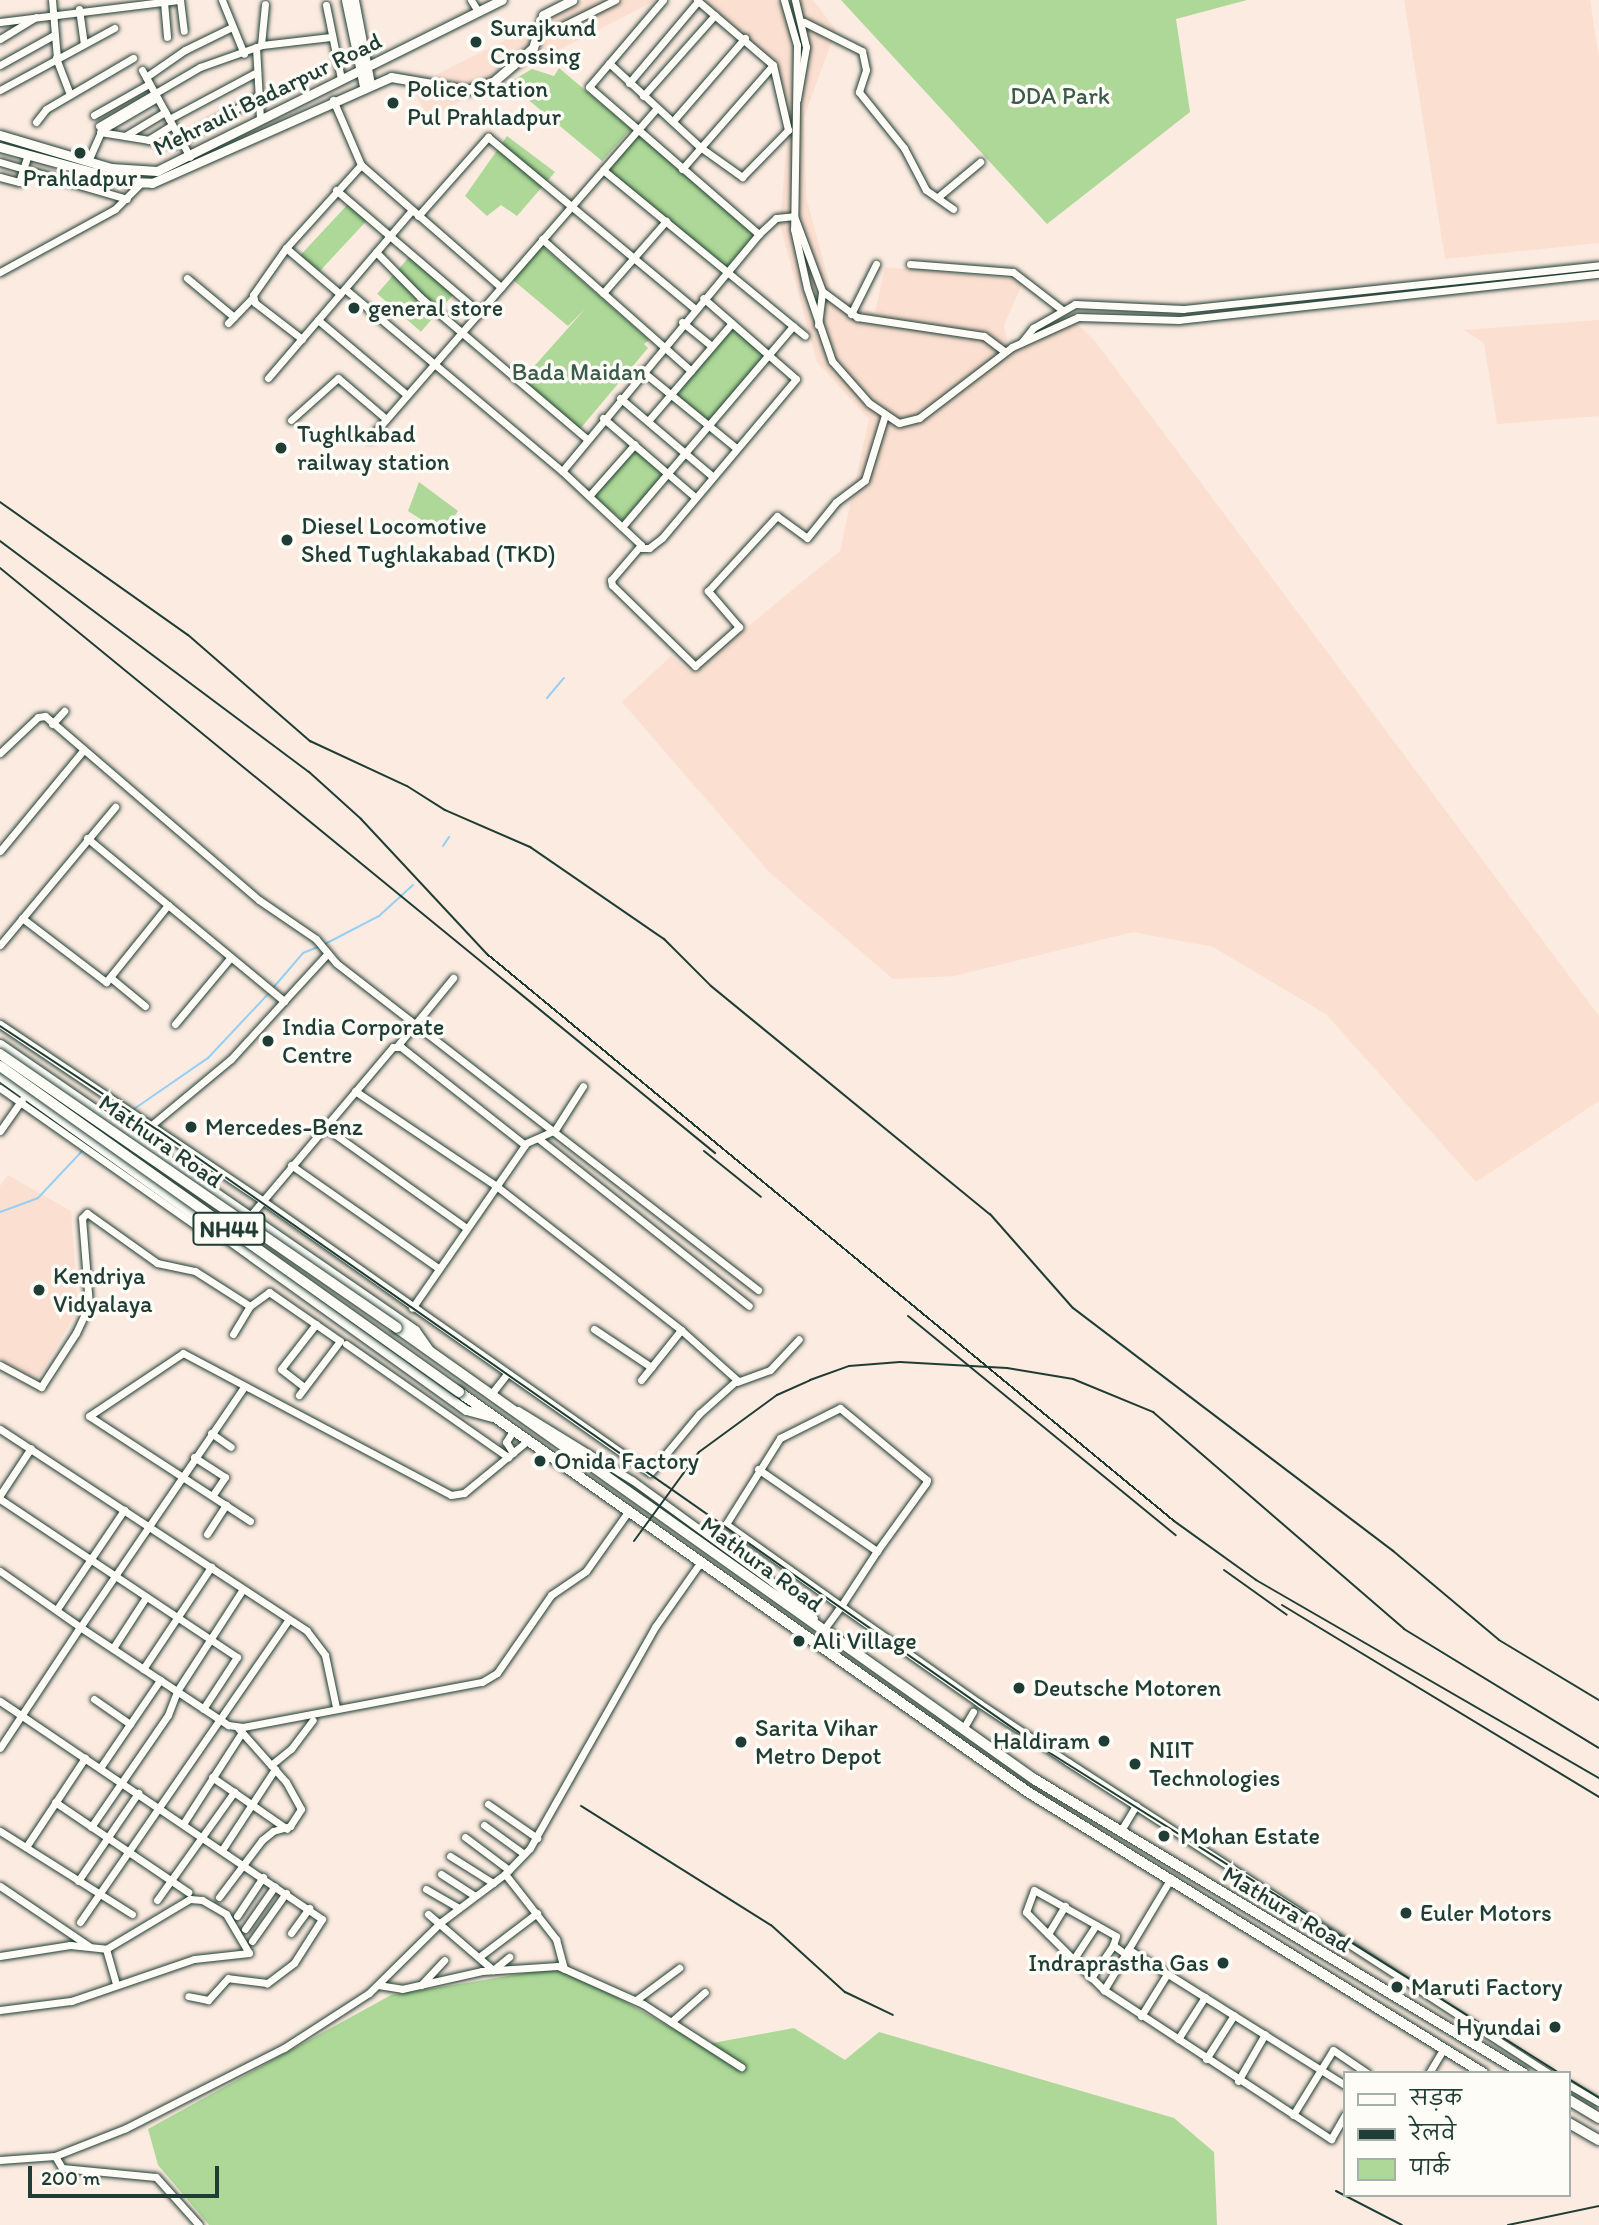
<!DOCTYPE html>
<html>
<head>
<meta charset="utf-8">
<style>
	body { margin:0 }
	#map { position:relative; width:1599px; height:2225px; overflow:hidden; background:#fcebe0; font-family:Itim,"Playpen Sans Deva",sans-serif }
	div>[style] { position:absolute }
	.built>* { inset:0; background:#fbdfd0 }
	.green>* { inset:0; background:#add897; transform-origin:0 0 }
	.stream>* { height:2px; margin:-1px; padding:0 1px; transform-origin:1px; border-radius:1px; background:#94cff4 }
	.roads { filter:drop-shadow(0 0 2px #1f3d34) drop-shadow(0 0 2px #1f3d34) }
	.minor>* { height:7px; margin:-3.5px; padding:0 3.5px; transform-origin:3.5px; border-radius:3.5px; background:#fdfcf7 }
	.major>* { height:9px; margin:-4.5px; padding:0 4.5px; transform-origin:4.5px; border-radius:4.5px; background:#fdfcf7 }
	.highway>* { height:10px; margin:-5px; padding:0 5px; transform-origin:5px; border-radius:5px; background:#fdfcf7 }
	.rail>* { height:2px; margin:-1px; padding:0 1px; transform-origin:1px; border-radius:1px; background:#1f3d34 }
	.bridges { filter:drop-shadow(0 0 2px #1f3d34) drop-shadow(0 0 2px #1f3d34) }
	.highway-bridge>* { height:10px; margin:-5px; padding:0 5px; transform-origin:5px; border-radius:5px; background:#fdfcf7 }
	.dots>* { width:19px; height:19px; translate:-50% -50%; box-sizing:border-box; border:4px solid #fdfcf7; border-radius:50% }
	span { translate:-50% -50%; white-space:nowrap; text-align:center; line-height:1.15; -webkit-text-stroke:7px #fdfcf7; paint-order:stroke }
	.shield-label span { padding:2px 5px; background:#fdfcf7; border:2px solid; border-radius:5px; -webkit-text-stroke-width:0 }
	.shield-label { font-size:23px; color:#1f3d34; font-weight:700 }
	.poi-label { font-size:24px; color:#1f3d34 }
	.left { translate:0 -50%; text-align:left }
	.right { translate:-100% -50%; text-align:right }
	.street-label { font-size:24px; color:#1f3d34 }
	.park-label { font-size:24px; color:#3b5c48 }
	.legend { position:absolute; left:1343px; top:2071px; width:228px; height:126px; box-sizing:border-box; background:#fdfcf7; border:2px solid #a4b0a9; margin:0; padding:9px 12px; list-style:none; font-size:21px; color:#1f3d34 }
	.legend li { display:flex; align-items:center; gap:14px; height:35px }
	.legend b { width:35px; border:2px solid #a4b0a9 }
	.scale { position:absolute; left:28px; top:2166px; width:191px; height:32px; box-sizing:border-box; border:4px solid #1f3d34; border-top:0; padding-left:9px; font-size:21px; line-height:24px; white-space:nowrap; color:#1f3d34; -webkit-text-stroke:5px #fdfcf7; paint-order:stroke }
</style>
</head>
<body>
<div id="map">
	<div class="built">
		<div style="clip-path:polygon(585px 0,656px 0,428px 118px,412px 87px)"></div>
		<div style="clip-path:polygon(699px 0,813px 0,836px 30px,804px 117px,806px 197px,833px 297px,875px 313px,885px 267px,1024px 280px,1004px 325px,1010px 353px,1037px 329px,1069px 316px,1095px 341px,1599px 1016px,1599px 1101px,1476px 1182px,1326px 1014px,1213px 947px,1133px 932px,954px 976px,893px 979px,770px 873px,622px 702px,671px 656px,691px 673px,840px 551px,869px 419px,817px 362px,780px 225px,789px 115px,766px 61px)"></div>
		<div style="clip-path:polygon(1404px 0,1590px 0,1599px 58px,1599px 243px,1445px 259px)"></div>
		<div style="clip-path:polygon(1599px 320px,1599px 416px,1497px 424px,1484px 343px,1464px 330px)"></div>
		<div style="clip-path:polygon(8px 1175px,71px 1211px,78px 1309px,37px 1380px,0 1359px,0 1186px)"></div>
	</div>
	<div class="green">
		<div style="clip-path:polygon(841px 0,1247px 0,1176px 19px,1190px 112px,1047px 224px)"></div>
		<div style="clip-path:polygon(559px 68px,631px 129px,602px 161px,508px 83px,532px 69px,554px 76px)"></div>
		<div style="left:637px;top:132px;width:157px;height:48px;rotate:41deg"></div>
		<div style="clip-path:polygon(507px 136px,555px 172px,517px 216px,501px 205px,487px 216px,465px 196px)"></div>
		<div style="left:350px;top:202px;width:25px;height:74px;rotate:43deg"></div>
		<div style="clip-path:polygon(541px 245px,649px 340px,644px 344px,648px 348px,580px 429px,522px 380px,585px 309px,568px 326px,513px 280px)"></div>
		<div style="left:410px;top:256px;width:58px;height:50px;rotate:41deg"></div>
		<div style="left:729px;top:323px;width:48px;height:94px;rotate:40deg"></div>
		<div style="left:631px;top:445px;width:43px;height:63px;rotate:40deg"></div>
		<div style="clip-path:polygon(419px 482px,458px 511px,442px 533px,408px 511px)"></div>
		<div style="clip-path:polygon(563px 1967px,702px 2045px,794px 2028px,845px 2060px,879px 2032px,1174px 2118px,1214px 2152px,1217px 2225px,209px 2225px,158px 2165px,148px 2129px,391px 1995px)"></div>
	</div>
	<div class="stream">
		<div style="left:547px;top:698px;width:26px;rotate:-50deg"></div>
		<div style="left:443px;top:846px;width:11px;rotate:-56deg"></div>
		<div style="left:325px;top:944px;width:61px;rotate:-27.4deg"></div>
		<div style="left:379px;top:916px;width:46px;rotate:-42.4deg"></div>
		<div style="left:273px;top:988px;width:46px;rotate:-49.4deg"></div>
		<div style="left:303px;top:953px;width:18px;rotate:-22deg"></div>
		<div style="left:134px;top:1109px;width:90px;rotate:-34.6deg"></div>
		<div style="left:208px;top:1058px;width:89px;rotate:-46.8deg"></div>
		<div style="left:116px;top:1121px;width:13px;rotate:-32deg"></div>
		<div style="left:0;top:1212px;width:40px;rotate:-20.2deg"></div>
		<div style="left:38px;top:1198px;width:66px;rotate:-46.8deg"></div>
	</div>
	<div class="roads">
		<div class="minor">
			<div style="left:52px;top:0;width:58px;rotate:85.1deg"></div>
			<div style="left:180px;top:0;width:31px;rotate:83deg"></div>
			<div style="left:222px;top:0;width:58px;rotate:67.8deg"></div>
			<div style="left:471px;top:0;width:13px;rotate:58deg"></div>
			<div style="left:663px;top:0;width:114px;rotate:130.4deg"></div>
			<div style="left:589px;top:87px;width:225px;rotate:40.9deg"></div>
			<div style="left:759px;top:234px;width:308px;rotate:129.7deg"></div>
			<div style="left:562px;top:471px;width:108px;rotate:43.1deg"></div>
			<div style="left:641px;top:545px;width:46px;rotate:130.6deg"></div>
			<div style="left:611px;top:580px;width:5px;rotate:79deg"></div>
			<div style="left:612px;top:585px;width:116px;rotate:44.3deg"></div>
			<div style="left:695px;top:666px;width:59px;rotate:-41.6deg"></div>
			<div style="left:739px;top:627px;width:48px;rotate:-130.7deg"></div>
			<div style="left:708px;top:591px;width:102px;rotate:-47.4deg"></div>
			<div style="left:777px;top:516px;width:37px;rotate:36deg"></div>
			<div style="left:807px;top:538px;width:46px;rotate:-51.1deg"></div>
			<div style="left:836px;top:502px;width:36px;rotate:-37deg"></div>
			<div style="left:865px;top:480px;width:68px;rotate:-72.9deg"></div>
			<div style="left:784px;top:0;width:47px;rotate:73.9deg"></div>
			<div style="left:797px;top:45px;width:184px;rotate:90.9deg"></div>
			<div style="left:794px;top:229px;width:60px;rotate:77.6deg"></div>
			<div style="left:807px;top:288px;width:77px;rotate:71.1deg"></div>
			<div style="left:832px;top:361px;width:56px;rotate:48.6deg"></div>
			<div style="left:869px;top:403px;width:36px;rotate:34deg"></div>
			<div style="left:899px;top:423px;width:21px;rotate:-14deg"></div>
			<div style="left:919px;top:418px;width:117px;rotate:-37.4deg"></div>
			<div style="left:1012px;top:347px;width:72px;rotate:-24.4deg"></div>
			<div style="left:1078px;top:317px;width:101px;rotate:1.7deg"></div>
			<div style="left:1179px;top:320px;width:423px;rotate:-6.3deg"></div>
			<div style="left:795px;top:0;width:48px;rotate:76.8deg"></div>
			<div style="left:806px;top:47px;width:53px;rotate:99.8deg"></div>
			<div style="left:164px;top:2px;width:35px;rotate:85deg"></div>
			<div style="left:326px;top:5px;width:76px;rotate:78.5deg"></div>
			<div style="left:79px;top:9px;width:34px;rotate:82deg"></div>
			<div style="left:0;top:22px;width:180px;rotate:-7deg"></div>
			<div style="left:804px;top:22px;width:65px;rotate:26.6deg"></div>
			<div style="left:862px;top:51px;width:19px;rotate:78deg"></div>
			<div style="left:866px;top:70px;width:23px;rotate:108deg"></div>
			<div style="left:859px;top:92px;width:72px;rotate:51.2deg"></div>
			<div style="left:904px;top:148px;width:47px;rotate:62.4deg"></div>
			<div style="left:926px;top:190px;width:33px;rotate:35deg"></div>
			<div style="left:559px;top:28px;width:63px;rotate:-26.6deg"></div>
			<div style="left:0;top:39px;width:42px;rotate:-31.4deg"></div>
			<div style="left:261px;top:45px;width:41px;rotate:-84.4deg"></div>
			<div style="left:256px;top:47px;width:72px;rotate:86.8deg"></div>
			<div style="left:56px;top:58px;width:39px;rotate:69deg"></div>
			<div style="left:609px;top:63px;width:124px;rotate:42.7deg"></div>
			<div style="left:700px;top:147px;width:52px;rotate:35.5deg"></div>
			<div style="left:742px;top:177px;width:66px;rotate:-45.6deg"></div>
			<div style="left:788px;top:130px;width:67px;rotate:-103deg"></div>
			<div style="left:773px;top:65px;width:100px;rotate:-139.5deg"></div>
			<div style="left:0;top:65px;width:62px;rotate:-29.1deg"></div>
			<div style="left:142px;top:70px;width:99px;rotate:61.1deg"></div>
			<div style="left:146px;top:77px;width:47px;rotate:-34.7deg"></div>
			<div style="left:185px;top:50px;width:52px;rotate:-26.1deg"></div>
			<div style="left:629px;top:83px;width:107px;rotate:-49.9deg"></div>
			<div style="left:0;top:90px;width:130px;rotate:-28.5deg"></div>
			<div style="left:643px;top:96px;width:108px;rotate:-48.4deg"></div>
			<div style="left:333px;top:100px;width:71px;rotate:66.7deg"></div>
			<div style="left:361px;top:165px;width:186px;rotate:41.1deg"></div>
			<div style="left:94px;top:115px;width:63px;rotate:-29.4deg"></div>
			<div style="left:169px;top:119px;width:100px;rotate:-28.1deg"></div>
			<div style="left:673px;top:121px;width:110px;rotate:-49.1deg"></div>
			<div style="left:36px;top:122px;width:16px;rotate:-52deg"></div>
			<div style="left:46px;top:109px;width:101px;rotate:-30.4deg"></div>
			<div style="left:99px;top:126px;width:117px;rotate:-30.3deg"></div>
			<div style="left:200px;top:67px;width:66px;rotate:-19.5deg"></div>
			<div style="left:262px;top:45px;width:69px;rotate:-6.6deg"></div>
			<div style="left:100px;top:132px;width:75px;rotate:9.2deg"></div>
			<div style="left:174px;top:144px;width:98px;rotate:-29.5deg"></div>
			<div style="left:125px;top:136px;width:47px;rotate:-31deg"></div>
			<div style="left:148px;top:140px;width:28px;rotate:-32deg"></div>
			<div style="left:88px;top:161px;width:34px;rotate:-66deg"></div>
			<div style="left:102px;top:130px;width:64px;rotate:-30.2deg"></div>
			<div style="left:0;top:162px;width:132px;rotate:16.2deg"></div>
			<div style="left:682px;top:169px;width:138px;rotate:-48.8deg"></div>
			<div style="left:603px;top:170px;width:261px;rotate:39.4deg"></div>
			<div style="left:0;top:177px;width:20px;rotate:15deg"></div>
			<div style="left:19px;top:182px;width:28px;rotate:-72deg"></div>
			<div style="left:336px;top:190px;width:189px;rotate:40.5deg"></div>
			<div style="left:938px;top:197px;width:55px;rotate:-39.8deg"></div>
			<div style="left:418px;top:216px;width:106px;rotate:-48.5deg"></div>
			<div style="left:488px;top:137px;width:268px;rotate:39.7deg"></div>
			<div style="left:759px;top:234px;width:23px;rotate:-43deg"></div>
			<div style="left:776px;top:218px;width:18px;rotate:-6deg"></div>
			<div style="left:794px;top:216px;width:80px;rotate:69.5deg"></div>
			<div style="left:822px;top:291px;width:44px;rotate:36.6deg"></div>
			<div style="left:857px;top:317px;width:128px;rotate:8.5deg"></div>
			<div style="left:984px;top:336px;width:26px;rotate:37deg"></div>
			<div style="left:542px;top:239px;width:199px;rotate:41.5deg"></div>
			<div style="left:286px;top:248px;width:71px;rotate:40.4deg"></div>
			<div style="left:376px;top:252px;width:63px;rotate:45.6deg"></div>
			<div style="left:420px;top:297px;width:219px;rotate:40.4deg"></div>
			<div style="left:910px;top:264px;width:103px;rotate:4.4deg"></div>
			<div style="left:1013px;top:272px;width:61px;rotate:37.6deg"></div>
			<div style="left:0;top:272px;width:131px;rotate:-28.7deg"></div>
			<div style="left:115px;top:209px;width:38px;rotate:-45deg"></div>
			<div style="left:187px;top:278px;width:61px;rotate:39.7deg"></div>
			<div style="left:345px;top:289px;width:283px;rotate:40deg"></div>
			<div style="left:603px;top:293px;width:96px;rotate:-48.8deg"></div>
			<div style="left:851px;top:314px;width:56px;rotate:-63.4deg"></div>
			<div style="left:318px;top:320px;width:116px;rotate:40.1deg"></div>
			<div style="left:682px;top:322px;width:38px;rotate:39deg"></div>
			<div style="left:228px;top:323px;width:35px;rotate:-46deg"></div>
			<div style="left:818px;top:325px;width:33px;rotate:-83deg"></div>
			<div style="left:302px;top:339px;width:59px;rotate:-142.5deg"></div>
			<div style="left:255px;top:303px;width:8px;rotate:-104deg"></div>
			<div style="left:253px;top:295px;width:57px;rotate:-54.9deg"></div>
			<div style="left:286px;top:248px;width:112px;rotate:-47.9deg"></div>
			<div style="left:1022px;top:342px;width:18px;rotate:-52deg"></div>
			<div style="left:1033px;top:328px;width:48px;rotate:-29.7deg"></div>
			<div style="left:1075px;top:304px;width:108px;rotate:2.7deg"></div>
			<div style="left:1183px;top:309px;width:418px;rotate:-6deg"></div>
			<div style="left:642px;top:371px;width:122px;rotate:39.3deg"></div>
			<div style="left:268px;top:378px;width:221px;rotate:-49.4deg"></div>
			<div style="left:620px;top:398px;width:121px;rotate:40.3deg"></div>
			<div style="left:603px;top:418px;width:121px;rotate:40.7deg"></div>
			<div style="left:291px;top:420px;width:63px;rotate:-41.8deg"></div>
			<div style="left:338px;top:378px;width:63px;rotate:40.5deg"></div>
			<div style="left:648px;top:421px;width:129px;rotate:-49.4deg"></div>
			<div style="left:370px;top:438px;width:437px;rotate:-49deg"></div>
			<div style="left:589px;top:496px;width:69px;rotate:-48.5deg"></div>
			<div style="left:622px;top:527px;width:264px;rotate:-49.6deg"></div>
			<div style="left:641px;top:548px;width:8px"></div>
			<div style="left:649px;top:548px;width:16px;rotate:-38deg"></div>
			<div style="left:662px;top:538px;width:208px;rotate:-49.9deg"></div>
			<div style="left:796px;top:379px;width:123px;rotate:-138.9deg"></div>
			<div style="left:52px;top:724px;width:18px;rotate:-47deg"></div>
			<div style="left:0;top:753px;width:52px;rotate:-43.5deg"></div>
			<div style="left:38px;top:717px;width:7px;rotate:-8deg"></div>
			<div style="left:45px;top:716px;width:282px;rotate:40.7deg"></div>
			<div style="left:259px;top:900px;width:69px;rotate:34.4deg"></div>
			<div style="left:316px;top:939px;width:31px;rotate:50deg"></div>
			<div style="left:336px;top:963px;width:534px;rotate:37.77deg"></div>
			<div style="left:87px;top:838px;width:256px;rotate:39.6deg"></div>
			<div style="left:284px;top:1001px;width:79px;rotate:132.4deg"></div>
			<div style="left:231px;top:1059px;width:107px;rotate:140.3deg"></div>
			<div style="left:0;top:851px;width:129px;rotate:-50.4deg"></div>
			<div style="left:22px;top:918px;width:106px;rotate:37.3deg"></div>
			<div style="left:106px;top:982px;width:99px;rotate:-51.2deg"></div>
			<div style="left:0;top:945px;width:180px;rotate:-50.2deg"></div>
			<div style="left:111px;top:978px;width:44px;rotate:39.5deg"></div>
			<div style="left:284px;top:1001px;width:64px;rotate:-47.5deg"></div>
			<div style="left:0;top:1024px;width:316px;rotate:33.9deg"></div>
			<div style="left:262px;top:1200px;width:474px;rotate:35.1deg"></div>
			<div style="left:650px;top:1473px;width:77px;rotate:-50.3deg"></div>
			<div style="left:699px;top:1414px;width:51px;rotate:-41.8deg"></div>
			<div style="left:737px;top:1380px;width:75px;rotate:-138.2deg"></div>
			<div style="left:175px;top:1024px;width:87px;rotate:-50.1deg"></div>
			<div style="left:398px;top:1045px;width:87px;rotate:-50.6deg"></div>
			<div style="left:0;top:1088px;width:256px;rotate:35.1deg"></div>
			<div style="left:209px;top:1235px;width:10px"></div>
			<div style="left:355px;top:1091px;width:169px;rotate:33.9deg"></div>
			<div style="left:495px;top:1185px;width:236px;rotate:37.9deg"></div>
			<div style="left:681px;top:1330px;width:64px;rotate:128.7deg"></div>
			<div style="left:323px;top:1126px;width:174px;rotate:35.4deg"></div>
			<div style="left:0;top:1131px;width:38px;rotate:-55deg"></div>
			<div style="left:539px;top:1139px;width:268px;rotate:38.5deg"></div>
			<div style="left:524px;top:1144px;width:34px;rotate:-24deg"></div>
			<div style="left:555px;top:1130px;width:52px;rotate:-57.5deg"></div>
			<div style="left:291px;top:1165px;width:179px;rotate:35deg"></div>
			<div style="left:250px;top:1216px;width:221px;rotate:-49.8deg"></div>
			<div style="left:393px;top:1047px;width:8px"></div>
			<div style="left:401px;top:1047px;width:158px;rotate:38.3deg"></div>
			<div style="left:525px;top:1145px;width:198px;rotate:124.7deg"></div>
			<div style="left:594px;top:1329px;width:69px;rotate:33.7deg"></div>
			<div style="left:233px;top:1334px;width:33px;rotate:-59deg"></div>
			<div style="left:346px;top:1344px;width:198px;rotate:34.9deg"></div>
			<div style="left:0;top:1365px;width:47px;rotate:28.2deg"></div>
			<div style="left:41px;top:1387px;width:64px;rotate:-57.1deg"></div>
			<div style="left:76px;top:1333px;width:31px;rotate:-65deg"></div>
			<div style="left:89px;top:1305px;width:87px;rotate:-94.6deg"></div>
			<div style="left:82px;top:1218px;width:7px;rotate:-45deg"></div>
			<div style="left:87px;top:1213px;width:86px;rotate:35.5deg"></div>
			<div style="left:157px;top:1263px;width:39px;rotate:12deg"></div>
			<div style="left:195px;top:1271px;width:65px;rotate:32.5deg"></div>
			<div style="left:250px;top:1306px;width:24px;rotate:-36deg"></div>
			<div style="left:269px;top:1292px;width:86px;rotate:34.6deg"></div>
			<div style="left:340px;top:1341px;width:68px;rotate:127.2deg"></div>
			<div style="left:737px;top:1382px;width:35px;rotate:-20deg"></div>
			<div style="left:770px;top:1370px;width:42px;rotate:-46.9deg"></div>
			<div style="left:244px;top:1387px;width:291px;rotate:124.3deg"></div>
			<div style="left:80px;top:1627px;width:178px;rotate:33.5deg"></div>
			<div style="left:228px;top:1725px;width:15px;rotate:8deg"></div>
			<div style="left:243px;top:1727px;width:243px;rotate:-10.7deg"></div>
			<div style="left:482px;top:1682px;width:17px;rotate:-31deg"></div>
			<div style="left:497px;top:1673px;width:95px;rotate:-55.3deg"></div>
			<div style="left:551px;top:1595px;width:42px;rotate:-34.4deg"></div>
			<div style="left:586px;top:1571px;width:72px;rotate:-54.6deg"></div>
			<div style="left:304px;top:1387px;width:29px;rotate:-142deg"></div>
			<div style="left:281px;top:1369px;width:57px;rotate:-52.1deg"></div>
			<div style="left:492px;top:1393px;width:24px;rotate:-52deg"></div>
			<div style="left:518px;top:1410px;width:134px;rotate:31.6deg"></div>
			<div style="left:632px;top:1480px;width:173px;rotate:36.1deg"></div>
			<div style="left:772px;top:1582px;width:55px;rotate:40.6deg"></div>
			<div style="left:0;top:1429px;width:367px;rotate:33.3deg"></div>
			<div style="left:307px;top:1631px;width:30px;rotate:53deg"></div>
			<div style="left:325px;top:1655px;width:53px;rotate:78.1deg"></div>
			<div style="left:211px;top:1433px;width:24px;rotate:35deg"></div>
			<div style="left:513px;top:1453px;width:13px;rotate:-122deg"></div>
			<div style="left:506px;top:1442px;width:13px;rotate:-58deg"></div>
			<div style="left:194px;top:1457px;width:37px;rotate:33deg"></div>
			<div style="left:225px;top:1477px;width:23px;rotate:124deg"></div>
			<div style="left:758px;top:1469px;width:145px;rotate:34.6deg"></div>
			<div style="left:0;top:1495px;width:56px;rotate:-56.6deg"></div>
			<div style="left:0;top:1499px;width:285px;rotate:33.7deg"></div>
			<div style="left:237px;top:1657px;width:62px;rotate:123.2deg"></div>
			<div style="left:250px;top:1521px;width:192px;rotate:-146.9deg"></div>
			<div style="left:89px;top:1416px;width:113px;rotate:-33.8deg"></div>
			<div style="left:183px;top:1353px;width:303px;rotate:27.9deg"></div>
			<div style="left:451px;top:1495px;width:13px;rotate:-9deg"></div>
			<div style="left:464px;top:1493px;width:82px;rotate:-39.5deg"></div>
			<div style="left:207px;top:1534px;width:35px;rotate:-57deg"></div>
			<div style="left:0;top:1571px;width:98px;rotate:35deg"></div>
			<div style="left:80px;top:1627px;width:145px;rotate:123.5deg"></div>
			<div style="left:57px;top:1609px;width:120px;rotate:-55.9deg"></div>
			<div style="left:822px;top:1632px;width:32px;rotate:-54deg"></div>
			<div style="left:841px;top:1606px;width:66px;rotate:-56.8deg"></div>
			<div style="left:877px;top:1551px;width:84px;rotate:-54.2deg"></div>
			<div style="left:926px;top:1483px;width:3px;rotate:-72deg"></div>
			<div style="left:927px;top:1480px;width:113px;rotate:-140.4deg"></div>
			<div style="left:840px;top:1408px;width:67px;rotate:153.4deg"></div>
			<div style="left:780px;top:1438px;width:102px;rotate:122.1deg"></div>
			<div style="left:726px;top:1524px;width:141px;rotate:35.5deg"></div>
			<div style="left:841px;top:1606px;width:169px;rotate:35.1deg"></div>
			<div style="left:979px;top:1703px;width:107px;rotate:33.5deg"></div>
			<div style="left:1068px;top:1762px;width:572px;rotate:32.94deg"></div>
			<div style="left:113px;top:1648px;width:61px;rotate:-57.1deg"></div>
			<div style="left:143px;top:1669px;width:123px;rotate:-56.3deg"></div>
			<div style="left:94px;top:1699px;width:44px;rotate:34.8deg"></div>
			<div style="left:0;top:1701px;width:389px;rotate:34.1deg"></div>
			<div style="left:322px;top:1919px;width:52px;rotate:122.5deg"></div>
			<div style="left:294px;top:1963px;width:34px;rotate:143deg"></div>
			<div style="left:267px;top:1983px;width:39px;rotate:-173deg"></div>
			<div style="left:228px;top:1978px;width:30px;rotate:132deg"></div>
			<div style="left:208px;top:2000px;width:20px;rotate:-169deg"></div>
			<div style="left:963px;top:1729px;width:20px;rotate:-60deg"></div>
			<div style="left:271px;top:1765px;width:26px;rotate:-39deg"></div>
			<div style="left:291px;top:1749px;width:36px;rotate:-53deg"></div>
			<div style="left:100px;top:1768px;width:107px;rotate:-55.7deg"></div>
			<div style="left:212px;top:1777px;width:91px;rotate:34.7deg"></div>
			<div style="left:55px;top:1802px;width:161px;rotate:34.1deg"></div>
			<div style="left:488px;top:1804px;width:60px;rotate:34.8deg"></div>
			<div style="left:183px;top:1824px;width:109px;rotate:-57.3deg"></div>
			<div style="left:484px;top:1825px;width:49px;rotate:35.9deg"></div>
			<div style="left:91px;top:1827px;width:136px;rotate:-55.5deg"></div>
			<div style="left:168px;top:1715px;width:26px;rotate:-69deg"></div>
			<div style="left:177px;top:1691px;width:121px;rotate:-57.1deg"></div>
			<div style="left:0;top:1831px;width:156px;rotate:32.2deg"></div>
			<div style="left:1120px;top:1832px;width:31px;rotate:-59deg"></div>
			<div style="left:465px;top:1837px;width:55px;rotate:36.9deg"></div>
			<div style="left:26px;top:1847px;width:107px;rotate:-56.5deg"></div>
			<div style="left:222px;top:1850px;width:97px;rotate:-56.8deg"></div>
			<div style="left:450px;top:1856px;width:51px;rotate:32.1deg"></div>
			<div style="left:441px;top:1874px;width:40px;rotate:32.9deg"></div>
			<div style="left:505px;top:1874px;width:83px;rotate:51.9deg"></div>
			<div style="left:556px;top:1939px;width:31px;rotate:75deg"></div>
			<div style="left:1171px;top:1878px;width:131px;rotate:120.9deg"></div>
			<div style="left:1104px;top:1990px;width:272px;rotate:33.3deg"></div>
			<div style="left:1331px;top:2139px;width:28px;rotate:-60deg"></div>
			<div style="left:78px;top:1881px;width:107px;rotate:-55.7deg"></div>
			<div style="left:0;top:1886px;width:107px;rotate:34deg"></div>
			<div style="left:426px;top:1889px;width:38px;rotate:30deg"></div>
			<div style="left:219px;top:1897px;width:71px;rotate:-53deg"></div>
			<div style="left:262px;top:1840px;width:14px;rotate:-39deg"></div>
			<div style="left:273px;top:1831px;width:18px;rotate:-16deg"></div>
			<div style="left:290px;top:1826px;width:20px;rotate:-57deg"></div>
			<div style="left:301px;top:1809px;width:31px;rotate:-119deg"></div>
			<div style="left:286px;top:1782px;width:72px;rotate:-131.6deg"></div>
			<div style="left:157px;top:1900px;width:133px;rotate:-54.5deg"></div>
			<div style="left:428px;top:1914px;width:86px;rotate:40.7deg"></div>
			<div style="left:493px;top:1970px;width:21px;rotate:-39deg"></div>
			<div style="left:237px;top:1916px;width:47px;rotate:-56.3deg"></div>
			<div style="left:80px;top:1922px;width:366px;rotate:-55.4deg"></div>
			<div style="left:245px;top:1929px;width:52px;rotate:-55.1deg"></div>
			<div style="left:291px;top:1933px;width:31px;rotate:-54deg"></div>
			<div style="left:1048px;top:1934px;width:33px;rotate:-59deg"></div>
			<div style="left:252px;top:1941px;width:59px;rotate:-54.7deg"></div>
			<div style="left:106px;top:1949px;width:36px;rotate:74deg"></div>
			<div style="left:1128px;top:1949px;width:256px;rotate:32.1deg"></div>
			<div style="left:0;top:1956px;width:71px;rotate:-8.9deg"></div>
			<div style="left:70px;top:1945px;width:36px;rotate:6deg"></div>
			<div style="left:106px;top:1949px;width:98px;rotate:-30.8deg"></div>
			<div style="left:190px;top:1899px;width:12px;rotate:5deg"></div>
			<div style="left:202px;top:1900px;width:28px;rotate:30deg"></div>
			<div style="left:226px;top:1914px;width:45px;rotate:59.5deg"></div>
			<div style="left:249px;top:1953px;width:55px;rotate:173.8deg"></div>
			<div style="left:194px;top:1959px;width:130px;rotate:161.1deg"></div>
			<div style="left:71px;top:2001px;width:72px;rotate:172.8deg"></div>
			<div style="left:479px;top:1957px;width:73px;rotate:-37.2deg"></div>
			<div style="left:1073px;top:1960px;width:42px;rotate:-56.7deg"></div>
			<div style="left:1091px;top:1978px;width:40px;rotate:-56deg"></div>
			<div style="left:378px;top:1985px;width:24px;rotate:9deg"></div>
			<div style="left:402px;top:1989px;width:82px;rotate:-12.7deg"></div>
			<div style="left:482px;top:1971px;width:76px;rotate:-3.8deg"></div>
			<div style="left:558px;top:1966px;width:93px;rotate:24.1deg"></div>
			<div style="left:643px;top:2004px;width:117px;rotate:32.7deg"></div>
			<div style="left:421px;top:1985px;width:34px;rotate:-47deg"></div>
			<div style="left:1104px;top:1990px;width:110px;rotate:-135deg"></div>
			<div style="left:1026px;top:1912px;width:23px;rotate:-70deg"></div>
			<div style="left:1034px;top:1890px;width:94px;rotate:29.3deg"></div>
			<div style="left:1116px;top:1936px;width:9px;rotate:108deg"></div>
			<div style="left:1113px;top:1945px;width:17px;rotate:36deg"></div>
			<div style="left:636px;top:2000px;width:54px;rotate:-36.7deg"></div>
			<div style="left:1141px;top:2016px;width:49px;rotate:-58.2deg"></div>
			<div style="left:671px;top:2022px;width:45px;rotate:-41.4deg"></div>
			<div style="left:1178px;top:2039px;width:50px;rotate:-57.3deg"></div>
			<div style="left:1206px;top:2059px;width:52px;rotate:-57.5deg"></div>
			<div style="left:1429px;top:2073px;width:29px;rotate:-59deg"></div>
			<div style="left:1238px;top:2081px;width:54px;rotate:-60.1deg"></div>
			<div style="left:1569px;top:2085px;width:34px;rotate:30deg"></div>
			<div style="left:1293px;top:2115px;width:76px;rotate:-58.4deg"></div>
			<div style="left:1333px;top:2050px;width:41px;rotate:34.1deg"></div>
			<div style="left:55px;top:2156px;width:14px;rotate:60deg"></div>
			<div style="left:62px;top:2168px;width:94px;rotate:5.5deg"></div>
			<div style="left:156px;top:2177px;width:64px;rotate:48.1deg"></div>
			<div style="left:0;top:2160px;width:55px;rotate:-4.2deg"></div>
			<div style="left:55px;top:2156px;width:76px;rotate:-21.5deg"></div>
			<div style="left:126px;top:2128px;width:177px;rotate:-26.9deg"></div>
			<div style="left:284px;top:2048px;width:101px;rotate:-32.9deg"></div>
			<div style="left:369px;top:1993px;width:101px;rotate:-44.6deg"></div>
			<div style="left:441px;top:1922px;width:80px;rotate:-36.9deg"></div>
			<div style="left:505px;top:1874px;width:36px;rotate:-46deg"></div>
			<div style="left:530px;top:1848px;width:254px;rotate:-60.5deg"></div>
			<div style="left:655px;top:1627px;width:78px;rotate:-54.9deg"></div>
		</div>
		<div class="major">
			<div style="left:346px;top:0;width:88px;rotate:78.2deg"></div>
			<div style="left:354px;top:0;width:86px;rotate:79.2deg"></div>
			<div style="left:0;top:135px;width:116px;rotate:16.6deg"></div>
			<div style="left:111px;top:168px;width:46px;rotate:3.7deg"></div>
			<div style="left:157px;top:171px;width:385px;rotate:-26.4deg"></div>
			<div style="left:0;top:147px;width:134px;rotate:15.2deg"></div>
			<div style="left:129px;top:182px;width:23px;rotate:2deg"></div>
			<div style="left:152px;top:183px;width:261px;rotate:-23.9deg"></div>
			<div style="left:391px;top:77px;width:77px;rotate:9.7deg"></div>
			<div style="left:467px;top:90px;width:27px;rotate:-17deg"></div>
			<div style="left:493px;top:82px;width:52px;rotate:-40.4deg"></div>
			<div style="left:533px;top:48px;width:34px;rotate:-73deg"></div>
			<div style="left:543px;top:15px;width:33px;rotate:-27deg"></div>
			<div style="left:0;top:1044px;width:504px;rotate:34.57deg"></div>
			<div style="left:415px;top:1330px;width:24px;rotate:55deg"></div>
			<div style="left:0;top:1076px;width:573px;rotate:35.63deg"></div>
			<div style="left:466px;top:1410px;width:27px;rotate:15deg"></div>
		</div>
		<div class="highway">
			<div style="left:397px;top:1328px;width:780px;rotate:35.3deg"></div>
			<div style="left:1034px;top:1779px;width:571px;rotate:31.02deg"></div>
			<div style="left:459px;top:1392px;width:696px;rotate:35.11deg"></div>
			<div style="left:1028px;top:1792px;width:535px;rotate:31.7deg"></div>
			<div style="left:1569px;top:2100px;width:35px;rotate:31deg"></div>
			<div style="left:1569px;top:2123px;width:34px;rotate:30deg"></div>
		</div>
	</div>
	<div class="rail">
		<div style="left:0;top:502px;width:230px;rotate:35.3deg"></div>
		<div style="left:188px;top:635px;width:162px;rotate:41deg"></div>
		<div style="left:310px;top:741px;width:107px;rotate:24.9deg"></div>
		<div style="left:407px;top:786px;width:45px;rotate:32.3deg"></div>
		<div style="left:445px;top:810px;width:93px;rotate:23.5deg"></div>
		<div style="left:530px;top:847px;width:163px;rotate:34.5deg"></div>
		<div style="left:664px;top:939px;width:66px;rotate:45deg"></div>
		<div style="left:711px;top:986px;width:360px;rotate:39.3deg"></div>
		<div style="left:990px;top:1214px;width:125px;rotate:48.6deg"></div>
		<div style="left:1073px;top:1308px;width:402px;rotate:37.2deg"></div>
		<div style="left:1393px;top:1551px;width:138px;rotate:40deg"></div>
		<div style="left:1499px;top:1640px;width:117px;rotate:31deg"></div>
		<div style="left:0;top:541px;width:386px;rotate:36.8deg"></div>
		<div style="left:309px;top:772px;width:70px;rotate:42.1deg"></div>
		<div style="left:361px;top:819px;width:185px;rotate:47deg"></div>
		<div style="left:487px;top:954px;width:891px;rotate:39.53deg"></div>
		<div style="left:1174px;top:1521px;width:101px;rotate:35.7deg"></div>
		<div style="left:1256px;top:1580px;width:396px;rotate:30deg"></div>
		<div style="left:0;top:568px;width:924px;rotate:39.29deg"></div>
		<div style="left:0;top:1026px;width:189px;rotate:33.4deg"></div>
		<div style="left:158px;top:1130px;width:1069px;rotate:34.98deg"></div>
		<div style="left:1034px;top:1743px;width:620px;rotate:32.15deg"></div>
		<div style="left:704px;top:1151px;width:73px;rotate:38.9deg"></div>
		<div style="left:908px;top:1316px;width:346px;rotate:39.3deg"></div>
		<div style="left:634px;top:1541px;width:110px;rotate:-53.9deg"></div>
		<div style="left:699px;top:1452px;width:97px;rotate:-36.2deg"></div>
		<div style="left:777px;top:1395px;width:36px;rotate:-24deg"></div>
		<div style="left:810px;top:1380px;width:41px;rotate:-19.7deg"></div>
		<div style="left:849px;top:1366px;width:51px;rotate:-4.5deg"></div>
		<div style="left:900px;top:1362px;width:107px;rotate:3.2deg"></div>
		<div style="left:1007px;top:1368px;width:67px;rotate:9.5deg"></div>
		<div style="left:1073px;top:1379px;width:87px;rotate:22.4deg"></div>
		<div style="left:1153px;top:1412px;width:332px;rotate:40.8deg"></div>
		<div style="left:1404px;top:1629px;width:228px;rotate:31.4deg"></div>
		<div style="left:1224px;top:1570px;width:77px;rotate:35.5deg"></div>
		<div style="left:1282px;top:1605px;width:371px;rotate:31.2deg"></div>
		<div style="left:581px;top:1806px;width:224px;rotate:32.1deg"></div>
		<div style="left:771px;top:1925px;width:100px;rotate:42.2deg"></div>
		<div style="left:845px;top:1992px;width:53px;rotate:25.6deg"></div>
		<div style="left:1569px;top:2079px;width:36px;rotate:32deg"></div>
		<div style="left:1336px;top:2191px;width:74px;rotate:27.3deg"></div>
		<div style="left:1508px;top:2225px;width:93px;rotate:-11.8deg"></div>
	</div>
	<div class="bridges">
		<div class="highway-bridge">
			<div style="left:0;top:1054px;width:482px;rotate:34.6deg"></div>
			<div style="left:0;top:1066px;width:563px;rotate:35.38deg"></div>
		</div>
	</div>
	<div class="dots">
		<div style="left:476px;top:42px;background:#1f3d34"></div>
		<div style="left:393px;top:103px;background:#1f3d34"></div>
		<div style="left:80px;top:153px;background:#1f3d34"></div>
		<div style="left:354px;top:308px;background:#1f3d34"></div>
		<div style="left:281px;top:448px;background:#1f3d34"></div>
		<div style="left:287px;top:540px;background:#1f3d34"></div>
		<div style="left:268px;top:1041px;background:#1f3d34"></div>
		<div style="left:191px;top:1127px;background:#1f3d34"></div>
		<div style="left:39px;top:1290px;background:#1f3d34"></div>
		<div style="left:540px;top:1461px;background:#1f3d34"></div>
		<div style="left:799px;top:1641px;background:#1f3d34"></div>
		<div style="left:1019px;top:1688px;background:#1f3d34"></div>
		<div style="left:1104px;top:1741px;background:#1f3d34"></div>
		<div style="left:741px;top:1742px;background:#1f3d34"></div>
		<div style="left:1135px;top:1764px;background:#1f3d34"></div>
		<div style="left:1164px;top:1836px;background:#1f3d34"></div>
		<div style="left:1406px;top:1913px;background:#1f3d34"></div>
		<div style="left:1223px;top:1963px;background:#1f3d34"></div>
		<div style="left:1397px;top:1987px;background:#1f3d34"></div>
		<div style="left:1555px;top:2027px;background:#1f3d34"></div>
	</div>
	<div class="shield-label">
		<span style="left:229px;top:1229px">NH44</span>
	</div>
	<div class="poi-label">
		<span class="left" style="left:490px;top:42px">Surajkund<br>Crossing</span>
		<span class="left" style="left:407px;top:103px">Police Station<br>Pul Prahladpur</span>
		<span style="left:80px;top:178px">Prahladpur</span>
		<span class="left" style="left:368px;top:308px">general store</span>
		<span class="left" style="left:297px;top:448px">Tughlkabad<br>railway station</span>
		<span class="left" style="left:301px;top:540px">Diesel Locomotive<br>Shed Tughlakabad (TKD)</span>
		<span class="left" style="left:282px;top:1041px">India Corporate<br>Centre</span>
		<span class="left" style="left:205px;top:1127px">Mercedes-Benz</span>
		<span class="left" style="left:53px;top:1290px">Kendriya<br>Vidyalaya</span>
		<span class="left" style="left:554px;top:1461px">Onida Factory</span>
		<span class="left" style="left:813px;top:1641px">Ali Village</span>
		<span class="left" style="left:1033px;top:1688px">Deutsche Motoren</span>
		<span class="left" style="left:755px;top:1742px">Sarita Vihar<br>Metro Depot</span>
		<span class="right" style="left:1090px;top:1741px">Haldiram</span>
		<span class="left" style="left:1149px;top:1764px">NIIT<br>Technologies</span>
		<span class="left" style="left:1180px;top:1836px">Mohan Estate</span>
		<span class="left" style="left:1420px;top:1913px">Euler Motors</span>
		<span class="right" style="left:1209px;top:1963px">Indraprastha Gas</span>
		<span class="left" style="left:1411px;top:1987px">Maruti Factory</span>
		<span class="right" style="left:1541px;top:2027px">Hyundai</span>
	</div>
	<div class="street-label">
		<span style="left:267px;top:94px;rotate:-26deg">Mehrauli Badarpur Road</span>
		<span style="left:161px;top:1141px;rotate:35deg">Mathura Road</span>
		<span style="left:762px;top:1564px;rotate:36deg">Mathura Road</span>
		<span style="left:1287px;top:1909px;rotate:31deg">Mathura Road</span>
	</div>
	<div class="park-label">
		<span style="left:1060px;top:96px">DDA Park</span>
		<span style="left:579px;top:372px">Bada Maidan</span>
	</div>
	<ul class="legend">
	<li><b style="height:9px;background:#fdfcf7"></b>सड़क</li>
	<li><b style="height:9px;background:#1f3d34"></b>रेलवे</li>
	<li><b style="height:19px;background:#add897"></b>पार्क</li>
	</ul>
	<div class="scale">200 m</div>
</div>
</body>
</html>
